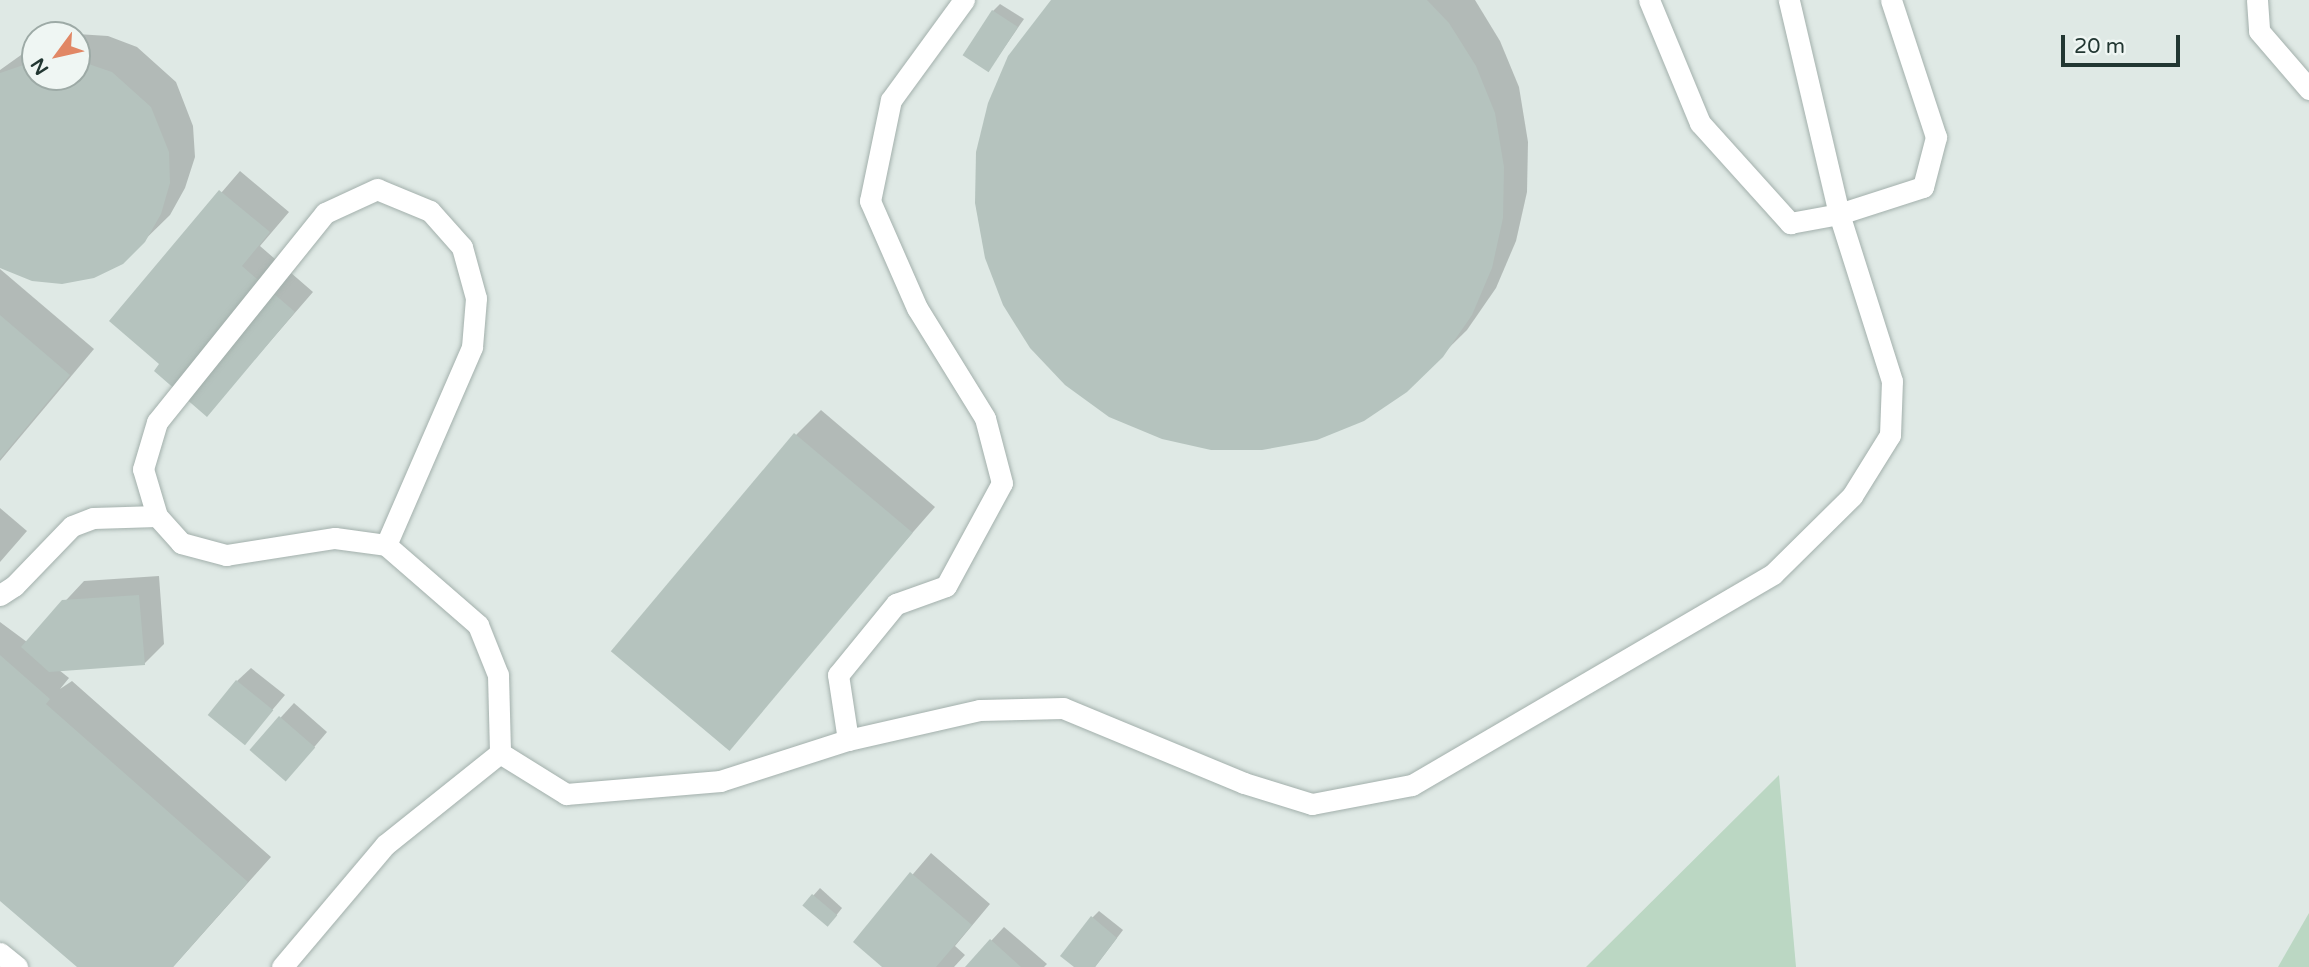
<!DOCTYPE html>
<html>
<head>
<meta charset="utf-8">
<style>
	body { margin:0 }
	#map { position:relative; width:2309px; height:967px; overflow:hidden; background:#dfe9e5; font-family:"Varela Round",sans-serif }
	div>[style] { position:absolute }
	.green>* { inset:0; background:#bbd7c3 }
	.shadow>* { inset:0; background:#0003 }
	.building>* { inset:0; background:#b5c3be; transform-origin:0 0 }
	.roads { filter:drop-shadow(0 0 2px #a3b0ac) drop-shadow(0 0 2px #a3b0ac) }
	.lane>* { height:21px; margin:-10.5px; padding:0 10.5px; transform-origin:10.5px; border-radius:10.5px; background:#fff }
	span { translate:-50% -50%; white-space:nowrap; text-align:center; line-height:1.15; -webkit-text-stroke:6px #eff6f3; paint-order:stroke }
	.north { position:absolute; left:21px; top:21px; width:70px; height:70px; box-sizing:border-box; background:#eff6f3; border:2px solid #9daaa6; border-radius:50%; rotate:237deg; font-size:19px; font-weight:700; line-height:28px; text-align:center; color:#223732 }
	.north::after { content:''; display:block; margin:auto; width:24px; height:32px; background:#e18765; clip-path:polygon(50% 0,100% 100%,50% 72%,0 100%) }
	.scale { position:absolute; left:2061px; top:35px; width:119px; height:32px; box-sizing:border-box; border:4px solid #223732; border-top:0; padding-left:9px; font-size:21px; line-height:24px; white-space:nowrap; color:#223732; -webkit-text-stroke:5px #eff6f3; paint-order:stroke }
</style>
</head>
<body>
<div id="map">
	<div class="green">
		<div style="clip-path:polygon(1779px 775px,1796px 967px,1586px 967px)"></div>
		<div style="clip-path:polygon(2309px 913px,2309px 967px,2278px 967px)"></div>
	</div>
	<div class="shadow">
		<div style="clip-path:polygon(1053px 0,1475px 0,1500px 41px,1519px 87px,1528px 142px,1527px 192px,1516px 241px,1496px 288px,1467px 330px,1405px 391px,1009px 57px)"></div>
		<div style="clip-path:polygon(1000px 4px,1024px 19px,988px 71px,993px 11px)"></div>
		<div style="clip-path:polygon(77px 34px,108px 36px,137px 47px,176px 82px,193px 126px,195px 157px,185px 188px,170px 215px,122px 262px,0 265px,0 70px,35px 45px,35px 77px,77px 77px,77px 35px,69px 35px)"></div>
		<div style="clip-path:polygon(240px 171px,289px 212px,260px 246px,313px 292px,207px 414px,161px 364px,111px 321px)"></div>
		<div style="clip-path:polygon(0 269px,94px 349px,0 461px)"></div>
		<div style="clip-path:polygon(821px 410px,935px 507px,725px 747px,796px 435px)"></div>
		<div style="clip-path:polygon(0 508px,27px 531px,0 562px)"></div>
		<div style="clip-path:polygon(159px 576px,164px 644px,144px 664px,59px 670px,69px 678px,60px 689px,72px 681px,271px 857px,173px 967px,80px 967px,0 899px,0 622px,27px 642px,84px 581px)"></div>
		<div style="clip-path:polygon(251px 668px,285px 695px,256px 729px,237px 681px)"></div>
		<div style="clip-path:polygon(294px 703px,327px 732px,299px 765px,251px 750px)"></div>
		<div style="clip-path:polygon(931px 853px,990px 904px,955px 946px,965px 955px,954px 967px,885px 967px,855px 942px)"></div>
		<div style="clip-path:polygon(820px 888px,842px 908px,835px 917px,805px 905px)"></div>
		<div style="clip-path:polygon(1099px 911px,1123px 930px,1095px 967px,1076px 967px,1092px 918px)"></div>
		<div style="clip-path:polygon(1004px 927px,1047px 964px,1044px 967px,967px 967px)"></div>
	</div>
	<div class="building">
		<div style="clip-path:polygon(1051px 0,1427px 0,1449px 23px,1476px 66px,1495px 113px,1504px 167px,1503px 218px,1492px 268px,1472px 315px,1443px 357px,1407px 392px,1364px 421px,1317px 440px,1262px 450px,1211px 450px,1162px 439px,1109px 417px,1065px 385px,1030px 348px,1003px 305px,985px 258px,975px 203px,976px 152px,988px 103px,1008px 56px)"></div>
		<div style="left:992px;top:10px;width:31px;height:54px;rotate:33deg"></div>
		<div style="clip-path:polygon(77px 60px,112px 72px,151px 107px,169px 152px,170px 183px,161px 214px,145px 242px,123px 264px,94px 278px,62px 284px,32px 281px,0 268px,0 73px,35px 61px,35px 77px,77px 77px)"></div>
		<div style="clip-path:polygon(219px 190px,270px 232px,242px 266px,295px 312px,207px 417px,154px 371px,159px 364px,109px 321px)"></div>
		<div style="clip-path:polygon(0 315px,70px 375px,0 459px)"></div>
		<div style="left:794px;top:433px;width:155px;height:285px;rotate:40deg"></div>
		<div style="clip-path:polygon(139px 595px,145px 665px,49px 672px,21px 647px,62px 600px)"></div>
		<div style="clip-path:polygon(0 655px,50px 699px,46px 704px,248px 882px,173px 967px,77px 967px,0 901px)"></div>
		<div style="left:236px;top:680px;width:48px;height:45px;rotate:39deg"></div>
		<div style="left:279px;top:716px;width:48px;height:45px;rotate:41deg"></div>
		<div style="clip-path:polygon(910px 872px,972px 925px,936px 967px,882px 967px,853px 942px)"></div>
		<div style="left:812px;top:894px;width:33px;height:15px;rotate:40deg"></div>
		<div style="clip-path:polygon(1091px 916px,1117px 938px,1095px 967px,1074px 967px,1060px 956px)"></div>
		<div style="clip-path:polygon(990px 939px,1021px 967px,965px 967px)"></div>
	</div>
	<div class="roads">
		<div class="lane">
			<div style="left:1649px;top:0;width:133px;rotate:67.5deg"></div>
			<div style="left:1700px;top:123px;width:135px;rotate:48deg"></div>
			<div style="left:1790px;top:223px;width:50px;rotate:-10.4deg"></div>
			<div style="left:1839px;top:214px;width:88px;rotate:-17.8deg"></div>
			<div style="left:1923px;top:187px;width:52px;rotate:-75.4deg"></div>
			<div style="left:1936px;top:137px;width:144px;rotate:-108.2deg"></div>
			<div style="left:2257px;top:0;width:31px;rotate:86deg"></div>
			<div style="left:2259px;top:31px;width:77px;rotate:49.2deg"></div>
			<div style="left:386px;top:545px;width:216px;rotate:-66.5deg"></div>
			<div style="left:472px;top:347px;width:49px;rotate:-85.3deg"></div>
			<div style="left:476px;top:298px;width:53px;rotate:-105.4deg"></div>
			<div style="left:462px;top:247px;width:48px;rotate:-131.6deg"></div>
			<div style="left:430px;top:211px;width:57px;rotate:-157.5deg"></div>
			<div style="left:377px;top:189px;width:57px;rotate:155.2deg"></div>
			<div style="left:325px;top:213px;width:268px;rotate:128.8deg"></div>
			<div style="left:157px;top:422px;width:49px;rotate:106.6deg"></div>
			<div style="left:143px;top:469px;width:49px;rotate:73.4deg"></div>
			<div style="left:157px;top:516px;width:36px;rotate:48deg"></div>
			<div style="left:181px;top:543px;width:47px;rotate:14.9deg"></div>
			<div style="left:226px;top:555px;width:110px;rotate:-8.9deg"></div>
			<div style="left:335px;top:538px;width:51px;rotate:7.8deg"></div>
			<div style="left:386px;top:545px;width:122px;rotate:41deg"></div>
			<div style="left:478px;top:625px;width:54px;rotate:68.2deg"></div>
			<div style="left:498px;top:675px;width:78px;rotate:88.5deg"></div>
			<div style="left:0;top:595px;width:17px;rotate:-33deg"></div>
			<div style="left:14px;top:586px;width:83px;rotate:-46deg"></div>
			<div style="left:72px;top:526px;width:22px;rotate:-21deg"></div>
			<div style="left:93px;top:518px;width:64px;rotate:-1.8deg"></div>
			<div style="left:848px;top:740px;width:66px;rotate:-98.7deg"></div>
			<div style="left:838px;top:675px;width:92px;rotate:-50.8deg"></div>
			<div style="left:896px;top:604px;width:53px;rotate:-19.8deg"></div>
			<div style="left:946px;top:586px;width:117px;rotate:-61.5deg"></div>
			<div style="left:1002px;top:483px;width:67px;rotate:-104.7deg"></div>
			<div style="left:985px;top:418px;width:129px;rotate:-121.7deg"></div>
			<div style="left:917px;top:308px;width:117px;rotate:-113.7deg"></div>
			<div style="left:870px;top:201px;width:103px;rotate:-78.3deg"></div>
			<div style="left:891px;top:100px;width:124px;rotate:-53.9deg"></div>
			<div style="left:0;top:953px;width:22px;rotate:39deg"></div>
			<div style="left:282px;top:967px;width:160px;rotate:-49.8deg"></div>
			<div style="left:385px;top:845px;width:147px;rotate:-38.7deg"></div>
			<div style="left:500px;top:753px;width:78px;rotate:31.8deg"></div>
			<div style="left:566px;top:794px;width:155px;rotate:-4.8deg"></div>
			<div style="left:720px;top:781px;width:134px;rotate:-17.8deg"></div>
			<div style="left:848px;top:740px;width:135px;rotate:-12.8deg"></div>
			<div style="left:980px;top:710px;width:83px;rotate:-1.4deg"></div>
			<div style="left:1063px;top:708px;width:196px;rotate:22.5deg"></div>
			<div style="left:1244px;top:783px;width:71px;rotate:17.2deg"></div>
			<div style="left:1312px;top:804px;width:102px;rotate:-10.8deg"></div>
			<div style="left:1412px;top:785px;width:418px;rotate:-30.3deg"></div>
			<div style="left:1773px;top:574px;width:111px;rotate:-44.6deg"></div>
			<div style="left:1852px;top:496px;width:72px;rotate:-58.1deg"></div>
			<div style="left:1890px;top:435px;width:54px;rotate:-87.9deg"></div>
			<div style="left:1892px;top:381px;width:175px;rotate:-107.6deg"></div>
			<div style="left:1839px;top:214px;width:220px;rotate:-103.2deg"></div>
		</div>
	</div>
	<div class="north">N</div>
	<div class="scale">20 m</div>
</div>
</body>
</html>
